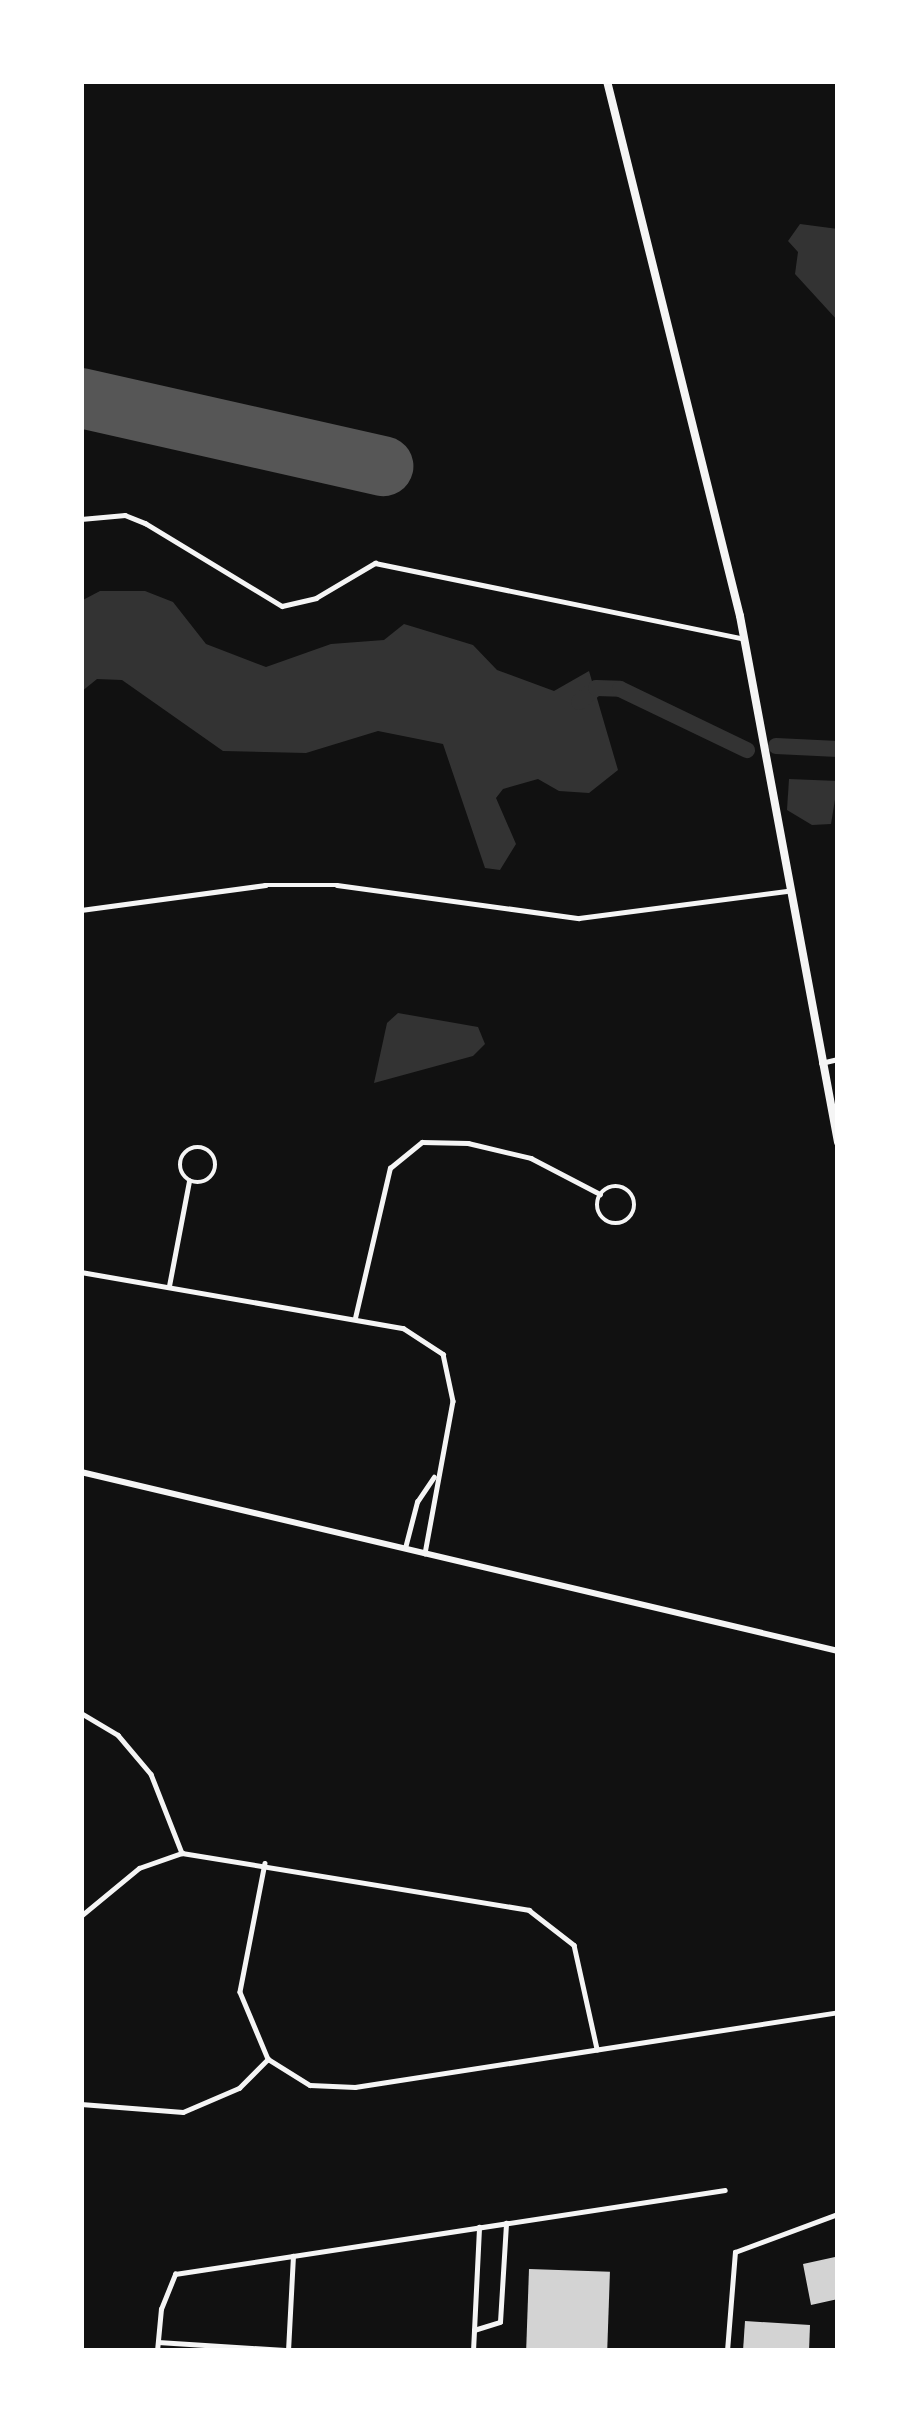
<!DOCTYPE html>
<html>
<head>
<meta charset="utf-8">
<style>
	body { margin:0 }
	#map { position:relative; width:919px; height:2432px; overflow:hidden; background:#111; font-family:Cabin,sans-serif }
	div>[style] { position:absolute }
	.water>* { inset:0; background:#333 }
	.river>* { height:16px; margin:-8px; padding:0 8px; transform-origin:8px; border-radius:8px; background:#333 }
	.runway>* { height:60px; margin:-30px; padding:0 30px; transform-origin:30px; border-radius:30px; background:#565656 }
	.building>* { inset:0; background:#d3d3d3; transform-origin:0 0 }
	.minor>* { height:4.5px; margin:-2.25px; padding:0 2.25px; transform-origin:2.25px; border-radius:2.25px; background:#f5f5f5 }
	.minor>.ring { margin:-2.25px; padding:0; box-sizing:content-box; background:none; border:4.5px solid #f5f5f5; border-radius:50% }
	.tertiary>* { height:6px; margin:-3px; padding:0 3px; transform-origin:3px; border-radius:3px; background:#f5f5f5 }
	.primary>* { height:8px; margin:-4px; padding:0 4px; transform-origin:4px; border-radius:4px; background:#f5f5f5 }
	span { translate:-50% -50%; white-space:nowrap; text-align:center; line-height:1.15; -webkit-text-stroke:9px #fff; paint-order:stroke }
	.frame { position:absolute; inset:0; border:84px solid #fff; pointer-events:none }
</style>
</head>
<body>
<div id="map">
	<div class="water">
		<div style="clip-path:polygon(800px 224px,838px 229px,838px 321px,795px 274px,798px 252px,788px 241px)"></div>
		<div style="clip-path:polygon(100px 591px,145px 591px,173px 602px,206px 644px,266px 667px,331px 644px,384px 640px,404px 624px,473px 645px,497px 670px,554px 691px,589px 671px,618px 770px,589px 793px,559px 791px,538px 779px,503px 789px,496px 798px,516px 844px,500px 870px,485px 868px,443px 744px,378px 731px,306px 753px,223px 751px,122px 680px,97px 679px,81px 692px,81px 601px)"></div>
		<div style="clip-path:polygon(789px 779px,838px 781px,831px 824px,812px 825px,787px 810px)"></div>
		<div style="clip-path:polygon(398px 1013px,478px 1027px,485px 1044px,473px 1056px,374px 1083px,387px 1023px)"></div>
	</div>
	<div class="river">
		<div style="left:579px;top:702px;width:22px;rotate:-39deg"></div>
		<div style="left:596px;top:688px;width:24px;rotate:2deg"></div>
		<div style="left:620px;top:689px;width:141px;rotate:25.7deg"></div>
		<div style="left:776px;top:746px;width:62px;rotate:2.8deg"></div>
	</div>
	<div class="runway">
		<div style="left:81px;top:398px;width:310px;rotate:12.7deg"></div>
	</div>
	<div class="building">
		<div style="clip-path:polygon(838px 2245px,838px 2299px,811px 2305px,803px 2264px,835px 2257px)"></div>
		<div style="left:529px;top:2269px;width:81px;height:80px;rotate:2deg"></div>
		<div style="clip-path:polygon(745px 2321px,810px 2325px,809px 2351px,743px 2351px)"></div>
	</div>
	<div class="minor">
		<div style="left:81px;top:519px;width:44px;rotate:-5.2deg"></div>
		<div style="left:125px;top:515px;width:22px;rotate:22deg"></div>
		<div style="left:145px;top:523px;width:160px;rotate:31.2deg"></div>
		<div style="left:282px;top:606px;width:35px;rotate:-13deg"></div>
		<div style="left:316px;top:598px;width:69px;rotate:-30.7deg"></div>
		<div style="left:375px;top:563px;width:377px;rotate:11.6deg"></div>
		<div style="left:81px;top:910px;width:186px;rotate:-7.7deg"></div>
		<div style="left:265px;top:885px;width:72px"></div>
		<div style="left:337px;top:885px;width:244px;rotate:7.8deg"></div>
		<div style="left:579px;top:918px;width:209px;rotate:-7.4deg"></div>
		<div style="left:821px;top:1063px;width:17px;rotate:-13deg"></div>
		<div class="ring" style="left:180px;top:1147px;width:31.5px;height:31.5px"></div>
		<div class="ring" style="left:597px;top:1186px;width:33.5px;height:33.5px"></div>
		<div style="left:81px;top:1272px;width:327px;rotate:9.9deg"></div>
		<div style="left:403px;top:1328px;width:48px;rotate:33deg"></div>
		<div style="left:443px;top:1354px;width:48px;rotate:78deg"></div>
		<div style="left:453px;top:1401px;width:155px;rotate:100.4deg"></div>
		<div style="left:169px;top:1286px;width:107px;rotate:-79.2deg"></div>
		<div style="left:355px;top:1318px;width:154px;rotate:-76.9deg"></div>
		<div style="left:390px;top:1168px;width:41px;rotate:-39.1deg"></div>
		<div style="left:422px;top:1142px;width:46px;rotate:1.2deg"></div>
		<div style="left:468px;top:1143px;width:65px;rotate:13.4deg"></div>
		<div style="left:531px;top:1158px;width:78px;rotate:27.6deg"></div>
		<div style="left:405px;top:1548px;width:48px;rotate:-75.4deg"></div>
		<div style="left:417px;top:1502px;width:30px;rotate:-56deg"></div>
		<div style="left:81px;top:1713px;width:43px;rotate:30.7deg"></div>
		<div style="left:118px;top:1735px;width:51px;rotate:49.8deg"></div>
		<div style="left:151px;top:1774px;width:85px;rotate:68.6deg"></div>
		<div style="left:265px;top:1863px;width:131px;rotate:101deg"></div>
		<div style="left:240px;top:1992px;width:73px;rotate:67.3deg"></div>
		<div style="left:268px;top:2059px;width:49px;rotate:31.8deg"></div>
		<div style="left:310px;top:2085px;width:45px;rotate:2.5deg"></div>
		<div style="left:355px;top:2087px;width:489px;rotate:-8.8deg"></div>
		<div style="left:81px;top:1916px;width:75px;rotate:-39.6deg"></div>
		<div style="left:139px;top:1868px;width:46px;rotate:-19.2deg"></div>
		<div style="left:182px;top:1853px;width:352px;rotate:9.3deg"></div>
		<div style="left:529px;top:1910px;width:57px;rotate:37.9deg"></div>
		<div style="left:574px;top:1945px;width:107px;rotate:77.5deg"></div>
		<div style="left:81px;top:2104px;width:102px;rotate:4.5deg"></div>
		<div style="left:183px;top:2112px;width:61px;rotate:-23.2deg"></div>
		<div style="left:239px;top:2088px;width:41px;rotate:-45deg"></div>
		<div style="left:474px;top:2330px;width:27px;rotate:-17deg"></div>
		<div style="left:500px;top:2322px;width:99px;rotate:-86.5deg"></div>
		<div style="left:158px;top:2342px;width:143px;rotate:3.6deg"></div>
		<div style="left:157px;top:2351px;width:42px;rotate:-84.6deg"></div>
		<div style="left:161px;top:2309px;width:38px;rotate:-68deg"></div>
		<div style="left:175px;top:2274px;width:556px;rotate:-8.68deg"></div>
		<div style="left:288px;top:2351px;width:95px;rotate:-87deg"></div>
		<div style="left:473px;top:2351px;width:124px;rotate:-87.2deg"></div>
		<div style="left:727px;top:2351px;width:99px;rotate:-85.4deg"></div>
		<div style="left:735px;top:2252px;width:110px;rotate:-20.3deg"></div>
	</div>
	<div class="tertiary">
		<div style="left:81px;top:1472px;width:778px;rotate:13.3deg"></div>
	</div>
	<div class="primary">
		<div style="left:607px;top:81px;width:551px;rotate:76.04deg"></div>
		<div style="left:740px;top:616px;width:535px;rotate:79.45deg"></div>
	</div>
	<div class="frame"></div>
</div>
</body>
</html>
